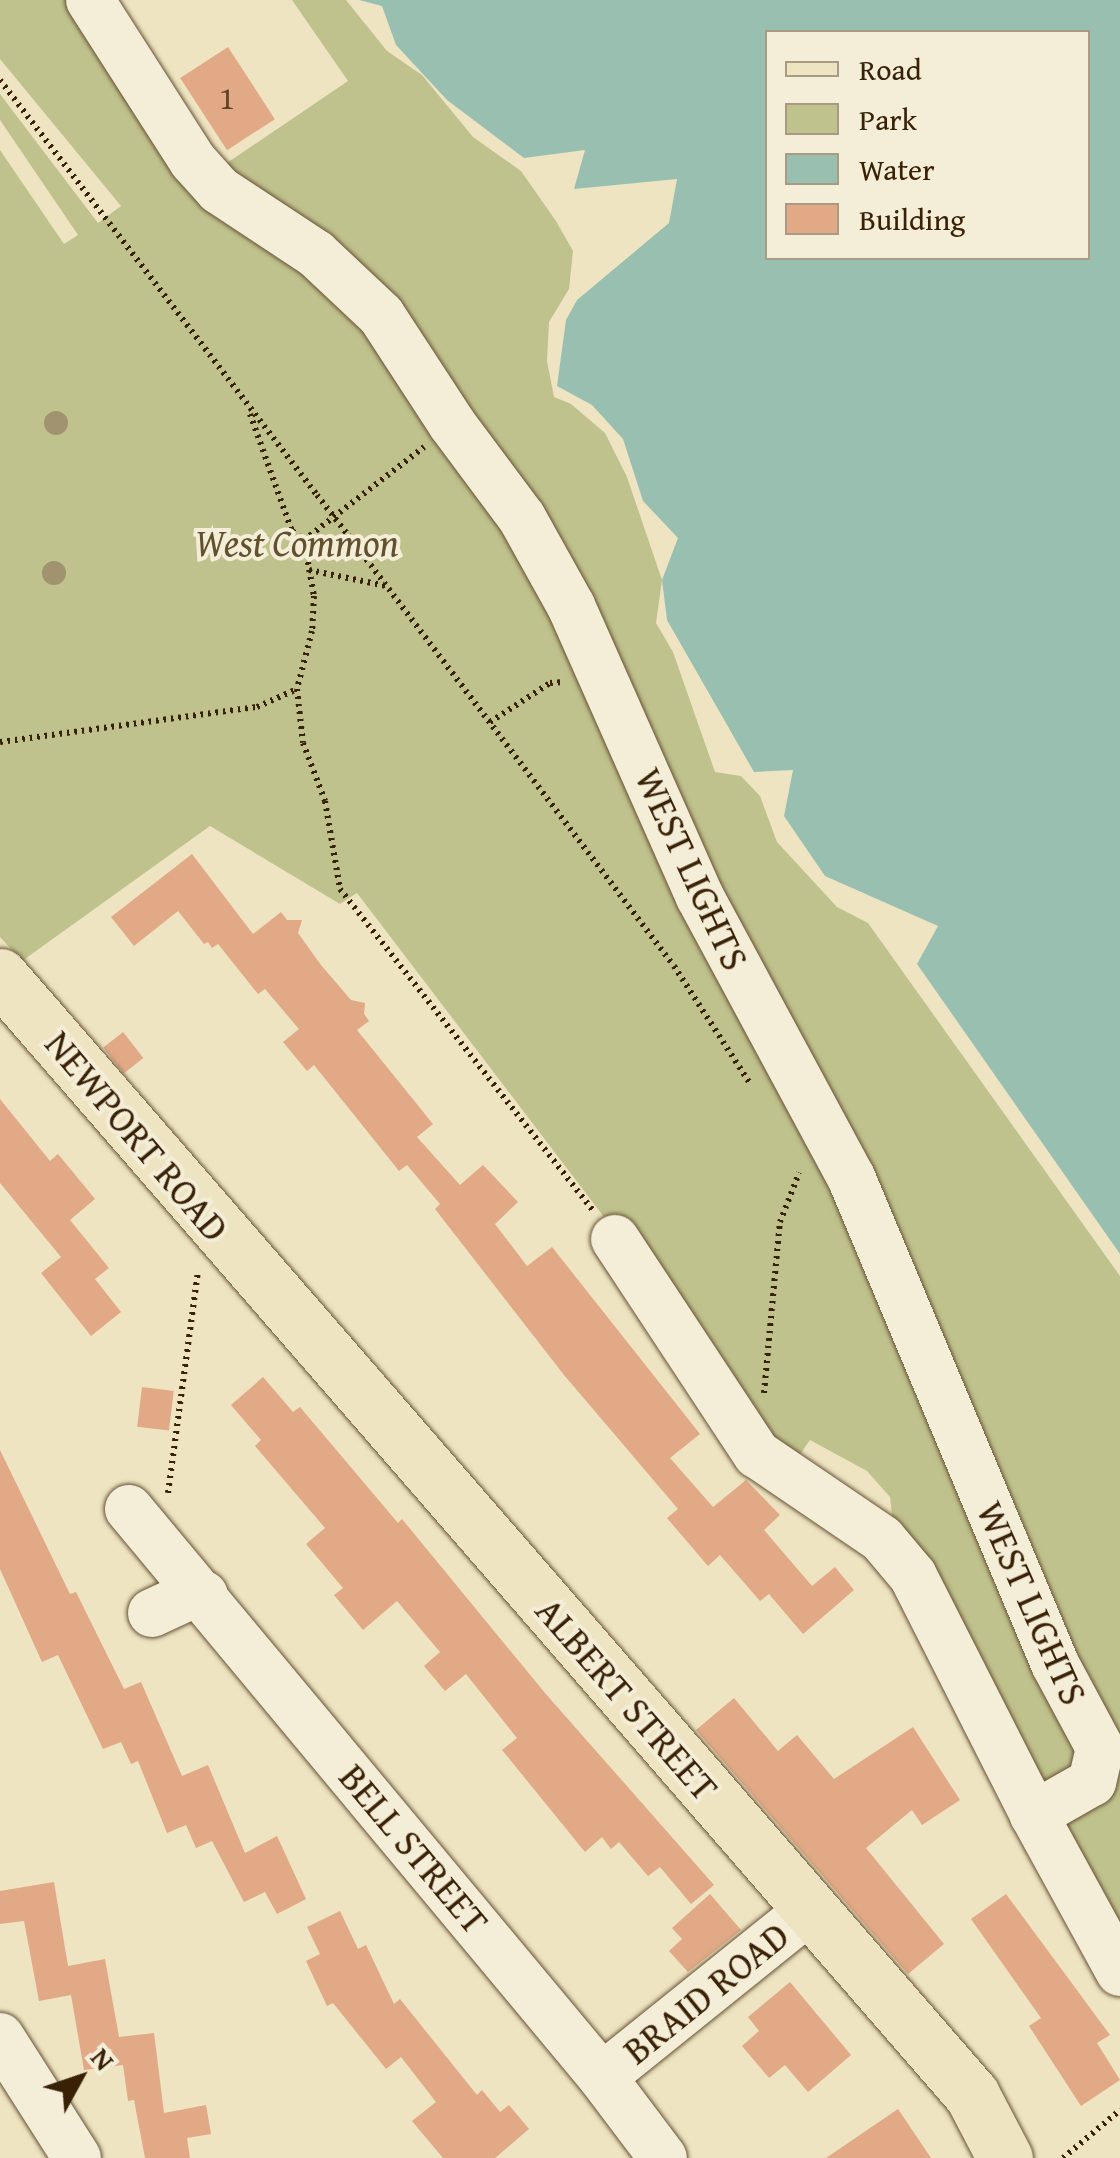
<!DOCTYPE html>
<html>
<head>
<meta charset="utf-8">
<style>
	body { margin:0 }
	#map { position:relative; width:1120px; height:2158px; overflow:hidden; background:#eee4c1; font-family:"Gentium Book Plus",serif }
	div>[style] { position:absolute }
	.green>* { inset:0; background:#c0c28d }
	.water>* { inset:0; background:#99bfb1 }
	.building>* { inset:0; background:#e1a985; transform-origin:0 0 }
	.path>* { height:6px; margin-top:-3px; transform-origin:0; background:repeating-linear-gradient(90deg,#392106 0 2.5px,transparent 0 7.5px) }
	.roads { filter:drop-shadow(0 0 2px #665235) drop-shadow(0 0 2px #665235) }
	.minor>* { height:48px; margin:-24px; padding:0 24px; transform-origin:24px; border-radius:24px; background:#f4edd7 }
	.major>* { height:55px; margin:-27.5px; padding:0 27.5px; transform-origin:27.5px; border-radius:27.5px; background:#eee4c1 }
	.path-bridge>* { height:6px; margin-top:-3px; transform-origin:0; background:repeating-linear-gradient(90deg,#392106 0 2.5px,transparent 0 7.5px) }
	.trees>* { width:24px; height:24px; margin:-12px; border-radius:50%; background:#a19370 }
	span { translate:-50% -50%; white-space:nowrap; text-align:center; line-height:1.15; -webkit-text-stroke:8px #f4edd7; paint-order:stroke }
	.number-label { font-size:32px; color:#634326 }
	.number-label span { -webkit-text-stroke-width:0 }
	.park-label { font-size:38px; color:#62512e; font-style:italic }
	.street-label { font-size:38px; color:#392106 }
	.legend { position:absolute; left:765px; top:30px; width:325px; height:230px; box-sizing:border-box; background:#f4edd7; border:2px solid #a99b83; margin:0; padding:12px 18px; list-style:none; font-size:30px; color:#392106 }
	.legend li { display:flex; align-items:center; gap:20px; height:50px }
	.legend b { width:50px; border:2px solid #a99b83 }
	.north { position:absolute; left:30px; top:2028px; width:100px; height:100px; -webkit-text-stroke:8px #f4edd7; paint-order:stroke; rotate:50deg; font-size:28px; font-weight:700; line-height:40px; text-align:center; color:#392106 }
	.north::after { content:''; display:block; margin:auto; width:35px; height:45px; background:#392106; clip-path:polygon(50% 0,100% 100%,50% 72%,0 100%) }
</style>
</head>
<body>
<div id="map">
	<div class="green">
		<div style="clip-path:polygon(0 0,103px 0,218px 169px,348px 81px,292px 0,346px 0,387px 51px,422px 75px,473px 137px,521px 171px,556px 221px,573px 251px,569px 289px,549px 322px,547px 361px,554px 397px,571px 404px,605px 433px,627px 477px,662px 580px,656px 623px,673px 652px,715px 772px,741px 776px,760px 796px,777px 842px,837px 907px,868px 923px,1120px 1276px,1120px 1947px,893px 1524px,890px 1497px,867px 1471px,810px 1440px,793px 1465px,357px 893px,340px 904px,210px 826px,22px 961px,0 937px,0 150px,64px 244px,78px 235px,0 120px,0 94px,98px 223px,121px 206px,0 59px)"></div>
	</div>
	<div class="water">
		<div style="clip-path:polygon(evenodd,359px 0,1120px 0,1120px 1254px,917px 964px,938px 926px,825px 876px,784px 816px,793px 770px,754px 772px,667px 620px,662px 580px,678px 538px,643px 501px,623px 439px,592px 405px,557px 386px,566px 320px,577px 300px,669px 223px,677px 179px,574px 189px,585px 150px,524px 158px,447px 100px,396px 45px,382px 6px,359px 0,768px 32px,1088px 32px,1088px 258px,768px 258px,768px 32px)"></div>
	</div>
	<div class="building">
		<div style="left:228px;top:47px;width:86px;height:57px;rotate:57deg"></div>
		<div style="clip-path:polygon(192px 854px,253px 934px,281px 912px,287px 920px,302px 920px,298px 933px,321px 965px,351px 1000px,365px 1003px,364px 1014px,369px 1021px,357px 1030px,433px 1124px,417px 1137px,460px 1185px,483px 1165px,518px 1202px,495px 1224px,527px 1266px,552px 1247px,700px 1434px,670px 1458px,713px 1507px,746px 1480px,780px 1515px,764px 1530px,812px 1586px,835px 1567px,854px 1590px,803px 1634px,769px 1594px,760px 1601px,720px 1555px,708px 1566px,667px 1518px,678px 1509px,564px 1375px,435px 1209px,440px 1204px,407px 1165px,399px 1171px,314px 1065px,307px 1071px,283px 1042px,299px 1029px,265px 989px,258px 994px,218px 944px,212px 948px,208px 942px,204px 944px,178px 911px,134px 946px,111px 917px)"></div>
		<div style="left:123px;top:1032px;width:33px;height:25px;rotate:52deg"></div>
		<div style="clip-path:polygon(0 1099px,50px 1161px,58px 1154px,95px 1199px,70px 1220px,109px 1268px,95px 1279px,121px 1312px,91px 1336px,41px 1273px,61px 1257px,0 1183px)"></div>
		<div style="clip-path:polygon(263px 1377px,293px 1412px,300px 1407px,398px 1523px,402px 1519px,545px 1693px,714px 1885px,691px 1904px,660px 1867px,648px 1876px,619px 1842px,611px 1849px,602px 1837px,585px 1852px,502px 1750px,517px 1738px,466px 1674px,445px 1691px,424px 1666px,440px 1652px,397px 1601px,363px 1630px,334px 1595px,343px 1588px,306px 1544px,325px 1528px,255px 1446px,261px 1440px,231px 1405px)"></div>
		<div style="left:142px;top:1387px;width:32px;height:40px;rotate:7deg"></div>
		<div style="clip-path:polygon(0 1450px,70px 1594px,76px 1592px,124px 1689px,141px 1682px,182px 1776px,208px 1765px,245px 1853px,277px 1836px,306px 1899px,277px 1914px,265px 1892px,244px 1902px,212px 1841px,196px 1848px,186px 1825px,167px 1833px,138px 1761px,131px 1764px,121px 1742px,103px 1749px,58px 1655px,42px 1662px,0 1569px)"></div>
		<div style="clip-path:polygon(734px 1698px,778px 1751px,797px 1735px,834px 1779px,913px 1727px,960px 1800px,922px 1825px,912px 1810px,866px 1848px,944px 1944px,908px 1974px,696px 1730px)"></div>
		<div style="clip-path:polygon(54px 1882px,68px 1966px,105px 1959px,119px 2037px,154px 2033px,164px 2113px,206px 2105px,211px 2134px,187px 2138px,190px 2158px,145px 2158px,134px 2100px,128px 2101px,123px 2065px,84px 2070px,71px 1995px,39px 2001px,24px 1921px,0 1924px,0 1891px)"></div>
		<div style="clip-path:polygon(710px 1894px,741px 1930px,688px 1972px,669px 1951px,682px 1939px,672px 1928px)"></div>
		<div style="clip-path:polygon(1006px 1894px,1110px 2035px,1097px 2043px,1120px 2080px,1081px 2106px,1029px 2026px,1041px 2018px,971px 1919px)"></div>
		<div style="clip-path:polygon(340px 1911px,358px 1949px,366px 1945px,394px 2004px,400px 1999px,477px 2095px,482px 2090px,500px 2112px,509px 2105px,529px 2129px,495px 2158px,443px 2158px,412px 2121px,436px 2102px,401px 2057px,386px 2069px,333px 2003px,327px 2006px,306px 1961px,320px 1954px,307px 1927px)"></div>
		<div style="clip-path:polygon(790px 1982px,851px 2055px,808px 2092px,785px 2065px,769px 2078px,742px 2046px,759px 2031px,748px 2017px)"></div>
		<div style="clip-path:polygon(898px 2109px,931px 2158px,826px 2158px)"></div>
	</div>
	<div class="path">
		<div style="left:0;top:80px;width:522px;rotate:52.63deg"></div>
		<div style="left:250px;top:414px;width:124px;rotate:70.3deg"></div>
		<div style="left:292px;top:531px;width:15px;rotate:37deg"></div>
		<div style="left:304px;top:540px;width:152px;rotate:-37.8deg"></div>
		<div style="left:348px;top:535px;width:540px;rotate:52.9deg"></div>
		<div style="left:674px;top:966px;width:138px;rotate:57.1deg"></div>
		<div style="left:304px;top:540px;width:57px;rotate:79.9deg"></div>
		<div style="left:314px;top:596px;width:35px;rotate:93deg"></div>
		<div style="left:312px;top:631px;width:60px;rotate:104.5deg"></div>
		<div style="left:297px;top:689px;width:54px;rotate:83.7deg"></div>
		<div style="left:303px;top:743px;width:62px;rotate:69.2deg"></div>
		<div style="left:325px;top:801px;width:89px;rotate:80.3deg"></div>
		<div style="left:340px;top:889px;width:409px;rotate:51.8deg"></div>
		<div style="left:309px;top:570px;width:79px;rotate:11.7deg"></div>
		<div style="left:490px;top:722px;width:72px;rotate:-33deg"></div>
		<div style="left:550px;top:683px;width:14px;rotate:-4deg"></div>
		<div style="left:0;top:742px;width:259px;rotate:-7.8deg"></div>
		<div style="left:257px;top:707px;width:44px;rotate:-24.2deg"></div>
		<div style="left:764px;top:1393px;width:172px;rotate:-84.7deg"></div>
		<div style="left:780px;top:1222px;width:53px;rotate:-68.8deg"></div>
		<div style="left:168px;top:1493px;width:223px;rotate:-82.3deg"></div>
		<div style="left:1063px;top:2158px;width:75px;rotate:-40.1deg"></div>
	</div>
	<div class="roads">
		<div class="minor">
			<div style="left:90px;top:0;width:191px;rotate:57.4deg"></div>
			<div style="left:193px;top:161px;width:39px;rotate:48deg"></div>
			<div style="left:219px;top:190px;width:116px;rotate:33.4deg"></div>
			<div style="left:316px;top:254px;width:89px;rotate:43.2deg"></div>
			<div style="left:381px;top:315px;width:130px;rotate:56.9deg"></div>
			<div style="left:452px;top:424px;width:117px;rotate:53.3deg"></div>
			<div style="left:522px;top:518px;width:101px;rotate:60.9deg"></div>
			<div style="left:571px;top:606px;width:318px;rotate:66.1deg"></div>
			<div style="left:700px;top:897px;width:318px;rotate:61.7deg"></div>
			<div style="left:851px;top:1177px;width:528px;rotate:67.27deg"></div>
			<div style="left:1055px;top:1664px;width:95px;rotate:61.8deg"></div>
			<div style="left:1100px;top:1748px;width:35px;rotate:103deg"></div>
			<div style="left:1092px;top:1782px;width:67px;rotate:150.4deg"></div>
			<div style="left:615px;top:1239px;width:258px;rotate:56.6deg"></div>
			<div style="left:757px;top:1454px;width:151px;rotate:34.2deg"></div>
			<div style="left:882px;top:1539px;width:48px;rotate:50deg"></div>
			<div style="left:913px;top:1576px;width:268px;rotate:63.1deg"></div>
			<div style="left:1034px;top:1815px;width:179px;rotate:61.3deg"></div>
			<div style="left:129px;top:1509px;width:739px;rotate:50.21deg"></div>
			<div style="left:602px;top:2077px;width:101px;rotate:53deg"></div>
			<div style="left:152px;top:1613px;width:38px;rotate:-25deg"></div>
			<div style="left:186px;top:1597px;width:18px;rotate:-6deg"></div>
			<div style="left:0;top:2037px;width:143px;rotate:57.5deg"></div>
			<div style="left:602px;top:2077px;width:268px;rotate:-38.8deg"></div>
		</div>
		<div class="major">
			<div style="left:0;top:976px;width:1482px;rotate:49.02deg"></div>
			<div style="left:972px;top:2095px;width:71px;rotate:62.4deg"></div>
		</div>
	</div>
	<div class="path-bridge">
		<div style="left:317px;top:495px;width:51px;rotate:52.2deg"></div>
	</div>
	<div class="trees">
		<div style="left:56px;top:423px"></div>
		<div style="left:54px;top:573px"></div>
	</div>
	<div class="number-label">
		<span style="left:227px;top:98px">1</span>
	</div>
	<div class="park-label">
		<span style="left:297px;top:543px">West Common</span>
	</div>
	<div class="street-label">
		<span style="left:692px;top:869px;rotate:65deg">WEST LIGHTS</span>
		<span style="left:137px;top:1136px;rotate:50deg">NEWPORT ROAD</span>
		<span style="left:1032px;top:1603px;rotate:66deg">WEST LIGHTS</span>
		<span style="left:627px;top:1699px;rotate:49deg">ALBERT STREET</span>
		<span style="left:414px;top:1849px;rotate:50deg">BELL STREET</span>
		<span style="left:706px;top:1993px;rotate:-39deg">BRAID ROAD</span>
	</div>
	<ul class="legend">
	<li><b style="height:12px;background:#eee4c1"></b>Road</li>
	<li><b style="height:28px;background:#c0c28d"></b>Park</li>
	<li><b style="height:28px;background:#99bfb1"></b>Water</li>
	<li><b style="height:28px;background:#e1a985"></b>Building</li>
	</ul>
	<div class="north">N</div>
</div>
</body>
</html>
